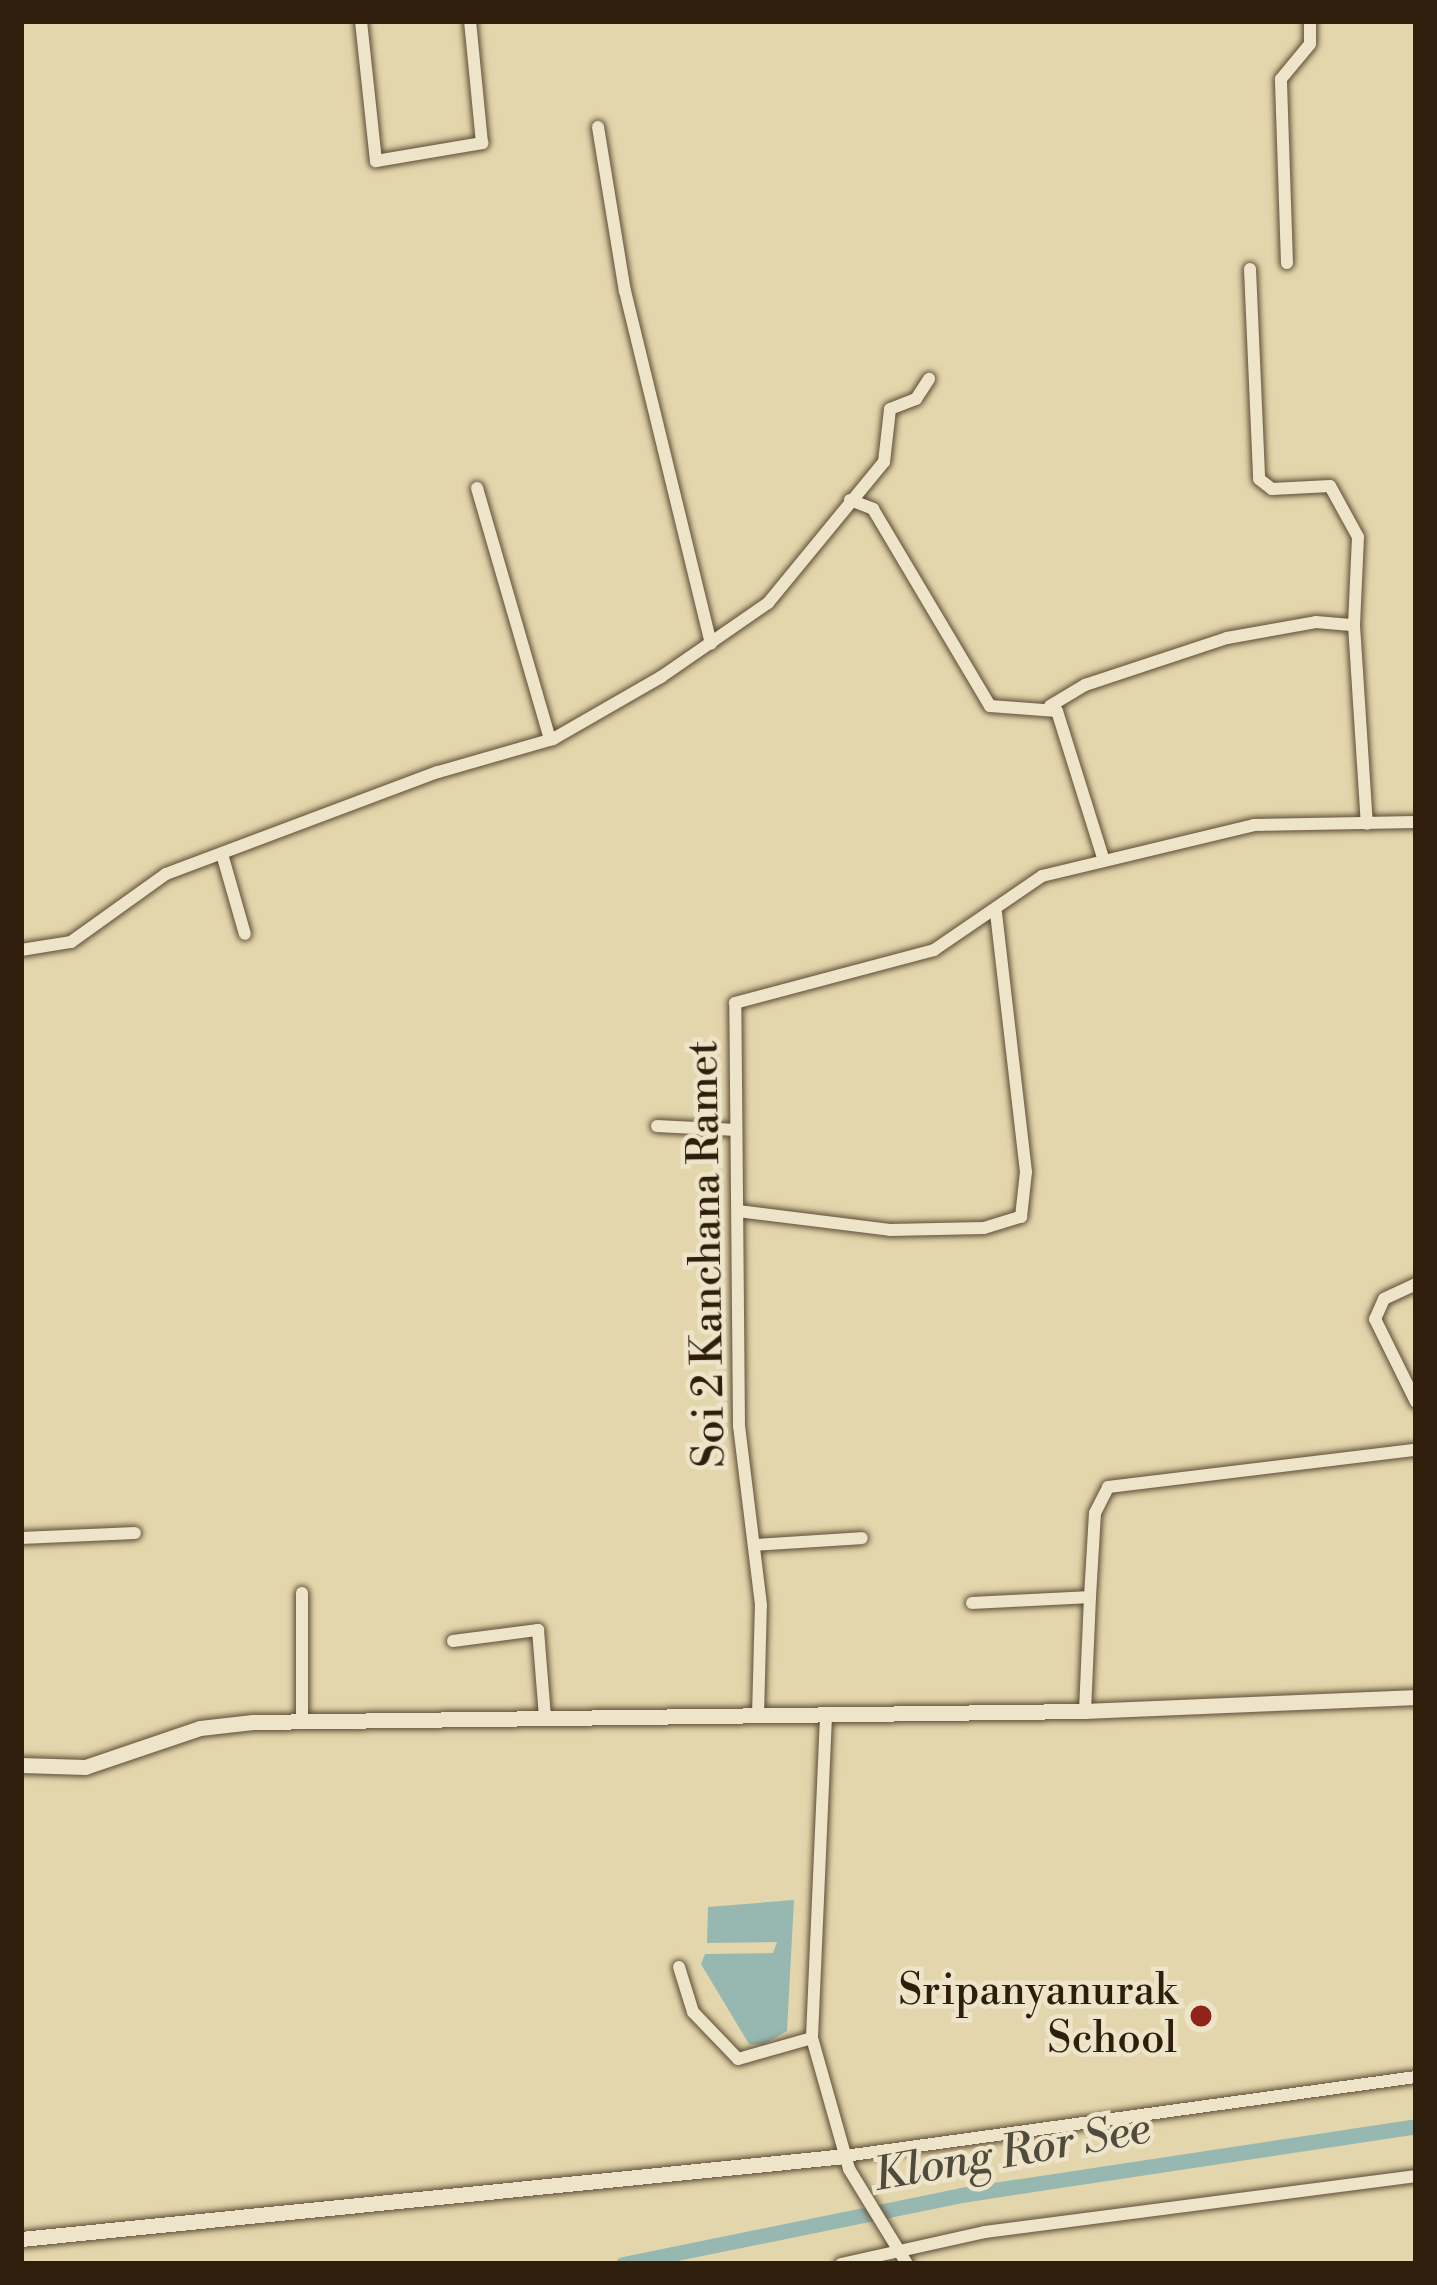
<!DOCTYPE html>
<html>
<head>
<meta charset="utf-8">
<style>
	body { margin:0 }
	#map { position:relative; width:1437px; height:2285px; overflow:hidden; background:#e4d6ac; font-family:"Libre Bodoni",serif }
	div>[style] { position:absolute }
	.water>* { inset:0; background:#97b8b0 }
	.canal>* { height:15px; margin:-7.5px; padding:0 7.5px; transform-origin:7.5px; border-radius:7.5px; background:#97b8b0 }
	.roads { filter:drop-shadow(0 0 3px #5d4c35) drop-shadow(0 0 3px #5d4c35) }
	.minor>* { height:12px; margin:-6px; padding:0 6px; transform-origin:6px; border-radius:6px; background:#ede4c9 }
	.tertiary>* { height:15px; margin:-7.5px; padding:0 7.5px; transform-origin:7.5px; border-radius:7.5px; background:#ede4c9 }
	.dots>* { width:33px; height:33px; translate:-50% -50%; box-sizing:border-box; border:6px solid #ede4c9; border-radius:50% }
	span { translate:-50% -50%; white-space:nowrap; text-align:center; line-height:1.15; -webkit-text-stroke:9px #ede4c9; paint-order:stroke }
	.street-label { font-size:42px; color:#301e0d }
	.poi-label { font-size:42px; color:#301e0d }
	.right { translate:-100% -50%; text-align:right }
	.water-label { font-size:45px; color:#4f4c3e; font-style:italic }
	.frame { position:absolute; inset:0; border:24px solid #301e0d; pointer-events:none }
</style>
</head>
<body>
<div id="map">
	<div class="water">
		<div style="clip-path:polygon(794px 1900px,787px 2031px,763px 2045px,749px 2044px,701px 1964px,705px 1954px,773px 1953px,777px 1942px,707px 1943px,708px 1907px)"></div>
	</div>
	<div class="canal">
		<div style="left:623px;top:2264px;width:345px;rotate:-11.5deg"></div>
		<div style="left:961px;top:2195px;width:460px;rotate:-8.6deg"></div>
	</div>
	<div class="roads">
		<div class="minor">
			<div style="left:361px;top:21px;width:141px;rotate:83.9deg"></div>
			<div style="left:376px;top:161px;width:108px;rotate:-9.6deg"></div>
			<div style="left:482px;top:143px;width:123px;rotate:-95.6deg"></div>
			<div style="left:598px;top:127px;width:166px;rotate:80.7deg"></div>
			<div style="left:625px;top:291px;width:363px;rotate:76.3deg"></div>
			<div style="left:1287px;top:263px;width:184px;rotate:-91.9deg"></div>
			<div style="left:1281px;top:79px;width:45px;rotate:-50.4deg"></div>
			<div style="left:1310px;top:44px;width:23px;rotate:-90deg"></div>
			<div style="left:1250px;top:269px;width:210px;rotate:87.5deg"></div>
			<div style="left:1259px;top:479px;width:16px;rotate:38deg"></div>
			<div style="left:1272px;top:489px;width:58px;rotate:-3deg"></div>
			<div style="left:1330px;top:486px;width:58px;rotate:61.2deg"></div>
			<div style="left:1358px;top:537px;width:88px;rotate:92.6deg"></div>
			<div style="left:1354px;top:625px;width:199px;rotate:86.3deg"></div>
			<div style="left:477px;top:488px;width:262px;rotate:73.8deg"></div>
			<div style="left:850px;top:500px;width:25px;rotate:21deg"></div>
			<div style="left:873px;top:509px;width:229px;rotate:59.3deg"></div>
			<div style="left:990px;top:706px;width:67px;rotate:4.3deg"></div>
			<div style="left:1057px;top:711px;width:157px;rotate:72.6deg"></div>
			<div style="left:1050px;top:706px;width:41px;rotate:-31deg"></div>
			<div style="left:1085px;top:685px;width:150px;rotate:-18.3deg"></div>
			<div style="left:1227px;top:638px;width:90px;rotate:-10.2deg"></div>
			<div style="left:1316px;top:622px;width:38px;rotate:5deg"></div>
			<div style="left:222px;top:854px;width:83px;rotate:74deg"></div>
			<div style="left:21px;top:950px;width:51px;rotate:-9.1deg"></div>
			<div style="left:71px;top:942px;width:117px;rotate:-35.6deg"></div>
			<div style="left:166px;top:874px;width:290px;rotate:-20.6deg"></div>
			<div style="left:438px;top:772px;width:120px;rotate:-16deg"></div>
			<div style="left:553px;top:739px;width:125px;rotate:-29.9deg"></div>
			<div style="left:661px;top:677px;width:130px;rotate:-34.7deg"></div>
			<div style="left:768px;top:603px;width:183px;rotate:-50.6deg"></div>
			<div style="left:884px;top:462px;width:53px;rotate:-83.5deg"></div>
			<div style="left:890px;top:409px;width:28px;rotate:-21deg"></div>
			<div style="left:916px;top:399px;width:24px;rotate:-57deg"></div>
			<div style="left:657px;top:1126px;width:79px;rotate:2.9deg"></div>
			<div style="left:738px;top:1211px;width:153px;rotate:7.1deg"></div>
			<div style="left:890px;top:1230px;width:94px;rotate:-1.2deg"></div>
			<div style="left:984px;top:1228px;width:39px;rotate:-17deg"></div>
			<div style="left:1021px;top:1217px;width:45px;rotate:-83.7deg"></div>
			<div style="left:1026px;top:1172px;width:261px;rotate:-96.6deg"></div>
			<div style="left:1416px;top:1284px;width:35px;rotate:155deg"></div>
			<div style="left:1384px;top:1299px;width:22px;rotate:114deg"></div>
			<div style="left:1375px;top:1319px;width:93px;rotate:63.7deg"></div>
			<div style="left:21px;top:1538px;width:114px;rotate:-2.5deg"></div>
			<div style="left:754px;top:1545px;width:108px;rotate:-3.7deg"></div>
			<div style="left:302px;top:1593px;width:128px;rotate:90deg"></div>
			<div style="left:1090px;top:1597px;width:84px;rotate:-86.6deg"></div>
			<div style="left:1095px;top:1513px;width:29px;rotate:-63deg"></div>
			<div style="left:1108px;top:1487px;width:310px;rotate:-6.9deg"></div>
			<div style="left:972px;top:1603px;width:118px;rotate:-2.9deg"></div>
			<div style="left:1090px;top:1597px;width:114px;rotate:92.5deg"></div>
			<div style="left:453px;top:1641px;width:86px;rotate:-7.4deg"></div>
			<div style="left:538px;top:1630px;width:87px;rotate:85.4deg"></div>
			<div style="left:758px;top:1716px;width:111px;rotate:-88.5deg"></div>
			<div style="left:761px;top:1605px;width:180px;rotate:-97deg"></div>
			<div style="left:739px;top:1426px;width:423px;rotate:-90.5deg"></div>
			<div style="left:735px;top:1003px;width:206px;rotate:-14.9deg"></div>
			<div style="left:934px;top:950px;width:131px;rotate:-34.4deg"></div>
			<div style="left:1042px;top:876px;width:218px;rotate:-13.5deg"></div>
			<div style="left:1254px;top:825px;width:162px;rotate:-1.1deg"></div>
			<div style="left:826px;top:1716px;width:322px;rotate:92.5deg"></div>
			<div style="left:812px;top:2038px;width:136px;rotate:74.2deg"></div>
			<div style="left:849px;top:2169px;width:111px;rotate:58.6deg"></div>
			<div style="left:679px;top:1967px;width:47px;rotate:72.7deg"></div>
			<div style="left:693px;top:2012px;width:65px;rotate:46.2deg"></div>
			<div style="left:738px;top:2059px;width:77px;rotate:-15.8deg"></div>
			<div style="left:845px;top:2156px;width:576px;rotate:-7.88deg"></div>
			<div style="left:841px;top:2264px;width:148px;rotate:-12.5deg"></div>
			<div style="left:985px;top:2232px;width:435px;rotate:-7.4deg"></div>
		</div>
		<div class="tertiary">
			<div style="left:21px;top:1765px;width:64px;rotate:1.8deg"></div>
			<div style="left:85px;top:1767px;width:121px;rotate:-18.7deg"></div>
			<div style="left:200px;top:1728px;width:53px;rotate:-6.5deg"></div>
			<div style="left:253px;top:1722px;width:832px;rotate:-0.76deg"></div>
			<div style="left:1085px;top:1711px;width:331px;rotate:-2.4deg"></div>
			<div style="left:21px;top:2239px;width:828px;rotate:-5.75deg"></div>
		</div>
	</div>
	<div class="dots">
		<div style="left:1201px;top:2016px;background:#8f2418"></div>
	</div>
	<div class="street-label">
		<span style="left:708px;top:1254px;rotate:-91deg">Soi 2 Kanchana Ramet</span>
	</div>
	<div class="poi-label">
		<span class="right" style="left:1177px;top:2016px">Sripanyanurak<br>School</span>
	</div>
	<div class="water-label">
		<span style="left:1012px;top:2153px;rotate:-10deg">Klong Ror See</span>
	</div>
	<div class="frame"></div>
</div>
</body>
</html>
